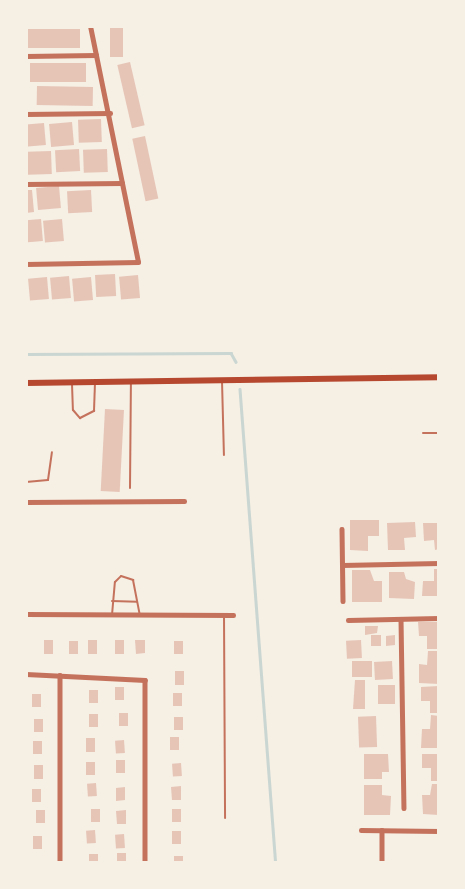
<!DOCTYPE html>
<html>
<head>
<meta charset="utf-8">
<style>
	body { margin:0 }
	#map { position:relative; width:465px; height:889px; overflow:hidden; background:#f6efe4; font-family:"PT Serif",serif }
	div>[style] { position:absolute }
	.stream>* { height:2.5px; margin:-1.25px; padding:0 1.25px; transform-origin:1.25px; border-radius:1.25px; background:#c9d6d2 }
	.building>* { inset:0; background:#e6c5b7; transform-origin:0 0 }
	.service>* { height:2px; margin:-1px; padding:0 1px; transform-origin:1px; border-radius:1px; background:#c5725c }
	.minor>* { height:4.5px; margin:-2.25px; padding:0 2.25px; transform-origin:2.25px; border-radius:2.25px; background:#c5725c }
	.secondary>* { height:5.5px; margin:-2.75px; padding:0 2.75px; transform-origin:2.75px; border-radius:2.75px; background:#b5482f }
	span { translate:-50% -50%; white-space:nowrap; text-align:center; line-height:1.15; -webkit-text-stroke:5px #f6efe4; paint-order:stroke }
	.frame { position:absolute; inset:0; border:28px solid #f6efe4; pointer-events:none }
</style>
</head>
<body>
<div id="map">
	<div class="stream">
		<div style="left:26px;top:354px;width:205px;rotate:-0.3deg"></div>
		<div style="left:231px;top:353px;width:10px;rotate:61deg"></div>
		<div style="left:240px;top:389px;width:475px;rotate:85.7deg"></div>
	</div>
	<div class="building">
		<div style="left:110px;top:26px;width:13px;height:31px"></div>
		<div style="left:26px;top:29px;width:54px;height:19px"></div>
		<div style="left:130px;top:62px;width:65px;height:13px;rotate:77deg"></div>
		<div style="left:30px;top:63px;width:56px;height:19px"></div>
		<div style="left:37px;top:86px;width:56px;height:19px;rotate:1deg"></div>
		<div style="left:101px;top:119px;width:23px;height:23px;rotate:88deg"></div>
		<div style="left:72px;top:122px;width:23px;height:23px;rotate:85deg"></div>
		<div style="left:44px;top:123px;width:22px;height:18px;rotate:85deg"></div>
		<div style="left:145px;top:136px;width:64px;height:13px;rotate:78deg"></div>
		<div style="left:79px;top:149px;width:22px;height:24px;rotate:87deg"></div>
		<div style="left:107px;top:149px;width:23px;height:24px;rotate:88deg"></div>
		<div style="left:51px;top:151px;width:23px;height:24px;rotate:88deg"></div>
		<div style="left:59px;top:186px;width:22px;height:23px;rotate:85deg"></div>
		<div style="clip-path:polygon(26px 190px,32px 190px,34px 212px,26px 213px)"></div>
		<div style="left:91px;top:190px;width:22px;height:24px;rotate:87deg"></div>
		<div style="left:41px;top:219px;width:22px;height:15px;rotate:85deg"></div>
		<div style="left:62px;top:219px;width:22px;height:19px;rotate:85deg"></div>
		<div style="left:115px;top:274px;width:22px;height:20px;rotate:87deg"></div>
		<div style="left:138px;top:275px;width:23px;height:19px;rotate:85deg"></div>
		<div style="left:69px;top:276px;width:22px;height:19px;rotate:85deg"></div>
		<div style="left:47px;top:277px;width:22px;height:19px;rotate:85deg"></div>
		<div style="left:91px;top:277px;width:23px;height:19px;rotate:85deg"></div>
		<div style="left:105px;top:409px;width:19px;height:82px;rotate:3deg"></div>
		<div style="clip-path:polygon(350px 520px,379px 520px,379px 536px,368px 536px,368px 551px,350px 550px)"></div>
		<div style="clip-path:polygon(415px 522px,416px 537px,404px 538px,405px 550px,388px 550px,387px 523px)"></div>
		<div style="clip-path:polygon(423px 523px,439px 523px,439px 549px,435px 550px,434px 540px,424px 541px)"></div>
		<div style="clip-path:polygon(434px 569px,439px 569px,439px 596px,422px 596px,423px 581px,434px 581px)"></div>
		<div style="clip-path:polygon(352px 570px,370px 570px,374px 581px,382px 581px,382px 602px,352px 602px)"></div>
		<div style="clip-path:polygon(389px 572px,404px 572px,406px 579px,415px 582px,414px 599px,389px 598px)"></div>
		<div style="clip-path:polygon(418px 622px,439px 622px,439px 649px,427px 649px,427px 636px,419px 636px)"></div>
		<div style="clip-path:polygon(365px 626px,378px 626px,377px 633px,365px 635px)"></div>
		<div style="left:381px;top:635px;width:11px;height:10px;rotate:90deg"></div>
		<div style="clip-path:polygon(395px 635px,395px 645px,386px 646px,386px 636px)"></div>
		<div style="left:44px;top:640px;width:9px;height:14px"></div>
		<div style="left:88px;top:640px;width:9px;height:14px"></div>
		<div style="left:115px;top:640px;width:9px;height:14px"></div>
		<div style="clip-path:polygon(135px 640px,145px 640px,145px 653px,136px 654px)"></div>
		<div style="left:361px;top:640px;width:18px;height:15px;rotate:87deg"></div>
		<div style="left:69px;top:641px;width:9px;height:13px"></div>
		<div style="left:174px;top:641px;width:9px;height:13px"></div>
		<div style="clip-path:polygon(428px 651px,439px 651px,439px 684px,419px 683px,419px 664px,427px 665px)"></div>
		<div style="left:352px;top:661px;width:20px;height:16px"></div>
		<div style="left:392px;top:661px;width:18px;height:18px;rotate:87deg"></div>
		<div style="left:184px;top:671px;width:14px;height:9px;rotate:90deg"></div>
		<div style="clip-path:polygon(355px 680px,365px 680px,365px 709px,353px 709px)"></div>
		<div style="left:378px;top:685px;width:17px;height:19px"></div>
		<div style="clip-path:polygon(439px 686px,439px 713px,430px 713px,430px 701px,421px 701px,421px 687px)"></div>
		<div style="left:115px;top:687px;width:9px;height:13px"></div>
		<div style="left:89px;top:690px;width:9px;height:13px"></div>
		<div style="left:173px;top:693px;width:9px;height:13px"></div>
		<div style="left:32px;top:694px;width:9px;height:13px"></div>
		<div style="left:119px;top:713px;width:9px;height:13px"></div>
		<div style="left:89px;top:714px;width:9px;height:13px"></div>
		<div style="clip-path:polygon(431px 715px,439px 716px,439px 748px,421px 748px,422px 729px,430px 729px)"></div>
		<div style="left:376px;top:716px;width:31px;height:18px;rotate:88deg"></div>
		<div style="left:174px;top:717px;width:9px;height:13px"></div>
		<div style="left:34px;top:719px;width:9px;height:13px"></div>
		<div style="left:170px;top:737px;width:9px;height:13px"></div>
		<div style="left:95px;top:738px;width:14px;height:9px;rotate:90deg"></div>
		<div style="left:124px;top:740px;width:13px;height:9px;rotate:86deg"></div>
		<div style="left:33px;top:741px;width:9px;height:13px"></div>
		<div style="clip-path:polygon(364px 754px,388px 754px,389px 772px,382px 772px,382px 779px,364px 779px)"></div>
		<div style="clip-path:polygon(422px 754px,439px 754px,439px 781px,431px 781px,431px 768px,422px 768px)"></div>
		<div style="left:116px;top:760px;width:9px;height:13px"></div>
		<div style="left:86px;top:762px;width:9px;height:13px"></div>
		<div style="left:181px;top:763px;width:13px;height:9px;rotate:86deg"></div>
		<div style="left:34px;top:765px;width:9px;height:14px"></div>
		<div style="left:96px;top:783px;width:13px;height:9px;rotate:86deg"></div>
		<div style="clip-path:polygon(432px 784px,439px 784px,439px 815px,423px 814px,422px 795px,430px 795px)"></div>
		<div style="clip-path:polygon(364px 785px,382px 785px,382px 795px,391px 796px,390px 815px,364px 815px)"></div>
		<div style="clip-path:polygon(181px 786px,181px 800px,172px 800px,171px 787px)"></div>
		<div style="clip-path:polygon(125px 787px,125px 800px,116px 801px,116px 788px)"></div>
		<div style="left:32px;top:789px;width:9px;height:13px"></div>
		<div style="left:91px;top:809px;width:9px;height:13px"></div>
		<div style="left:172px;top:809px;width:9px;height:13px"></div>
		<div style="left:36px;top:810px;width:9px;height:13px"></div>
		<div style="clip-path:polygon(126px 810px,126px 824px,117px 824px,116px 811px)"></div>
		<div style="left:95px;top:830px;width:13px;height:9px;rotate:86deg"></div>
		<div style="left:172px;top:831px;width:9px;height:13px"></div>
		<div style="left:124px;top:834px;width:14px;height:9px;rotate:86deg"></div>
		<div style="left:33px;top:836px;width:9px;height:13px"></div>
		<div style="left:117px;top:853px;width:9px;height:10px"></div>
		<div style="left:89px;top:854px;width:9px;height:9px"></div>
		<div style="left:174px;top:856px;width:9px;height:7px"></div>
	</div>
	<div class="service">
		<div style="left:222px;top:381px;width:74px;rotate:88.5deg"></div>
		<div style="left:72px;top:384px;width:26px;rotate:88deg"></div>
		<div style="left:73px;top:410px;width:11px;rotate:49deg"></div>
		<div style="left:80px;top:418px;width:16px;rotate:-27deg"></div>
		<div style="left:94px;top:411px;width:26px;rotate:-88deg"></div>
		<div style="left:423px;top:433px;width:16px"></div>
		<div style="left:26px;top:482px;width:22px;rotate:-5deg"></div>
		<div style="left:48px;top:480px;width:28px;rotate:-82deg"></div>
		<div style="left:130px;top:488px;width:105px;rotate:-89.5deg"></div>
		<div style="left:112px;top:601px;width:25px;rotate:2deg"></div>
		<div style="left:112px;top:615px;width:33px;rotate:-85deg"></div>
		<div style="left:115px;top:582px;width:8px;rotate:-45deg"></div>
		<div style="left:121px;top:576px;width:13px;rotate:18deg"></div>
		<div style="left:133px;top:580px;width:36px;rotate:79deg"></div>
		<div style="left:224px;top:615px;width:203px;rotate:89.7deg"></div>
	</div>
	<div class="minor">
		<div style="left:26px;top:56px;width:70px;rotate:-0.8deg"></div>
		<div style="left:26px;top:114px;width:84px;rotate:-0.7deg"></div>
		<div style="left:26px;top:184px;width:96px;rotate:-0.6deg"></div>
		<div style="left:26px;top:264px;width:112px;rotate:-1deg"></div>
		<div style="left:138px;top:262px;width:241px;rotate:-101.5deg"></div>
		<div style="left:26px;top:502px;width:158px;rotate:-0.4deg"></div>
		<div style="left:342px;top:529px;width:72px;rotate:89.2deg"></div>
		<div style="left:342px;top:565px;width:97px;rotate:-1.2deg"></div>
		<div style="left:26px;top:614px;width:207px;rotate:0.3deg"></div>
		<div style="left:401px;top:619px;width:189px;rotate:89.1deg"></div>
		<div style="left:348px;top:620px;width:91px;rotate:-1.3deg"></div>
		<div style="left:26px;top:674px;width:119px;rotate:2.9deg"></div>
		<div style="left:145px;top:680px;width:183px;rotate:90deg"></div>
		<div style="left:60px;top:675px;width:188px;rotate:90deg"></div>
		<div style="left:361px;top:830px;width:78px;rotate:0.7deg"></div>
		<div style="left:382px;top:830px;width:33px;rotate:90deg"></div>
	</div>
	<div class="secondary">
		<div style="left:26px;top:383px;width:413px;rotate:-0.8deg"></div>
	</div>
	<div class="frame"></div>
</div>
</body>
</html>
